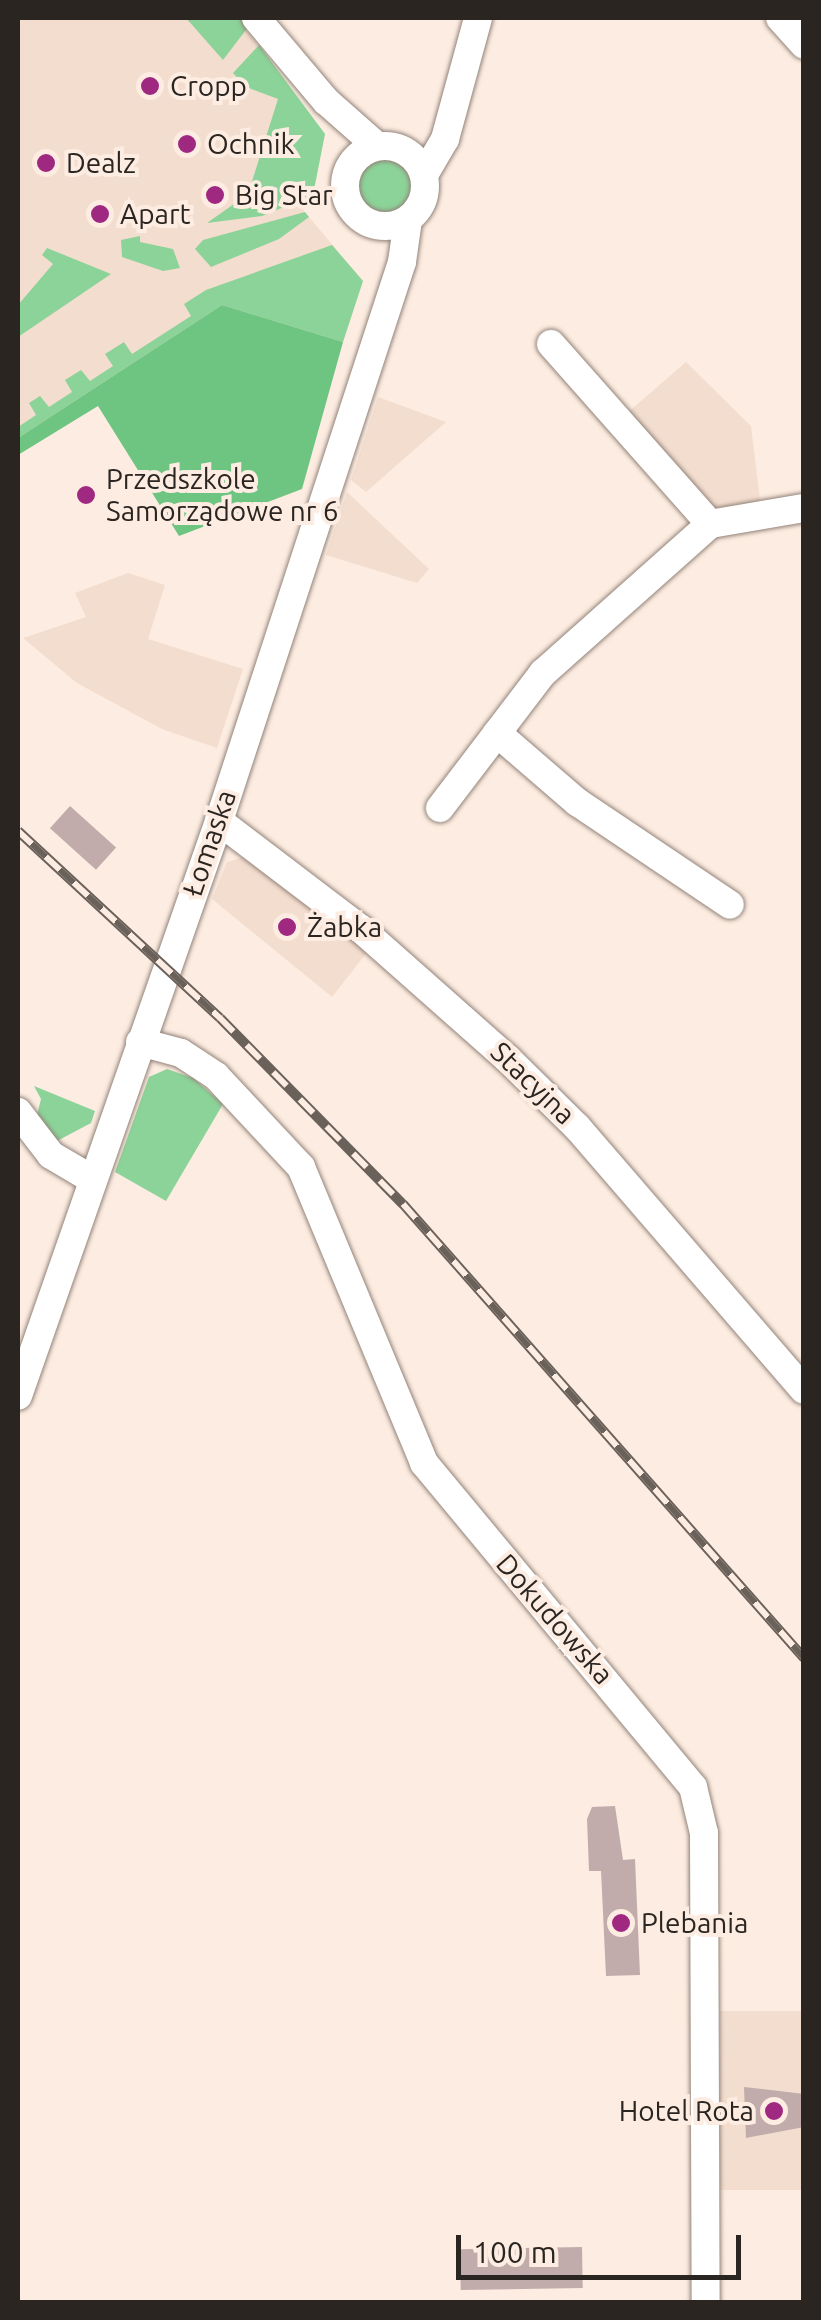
<!DOCTYPE html>
<html>
<head>
<meta charset="utf-8">
<style>
	body { margin:0 }
	#map { position:relative; width:821px; height:2320px; overflow:hidden; background:#fdece1; font-family:Ubuntu,sans-serif }
	div>[style] { position:absolute }
	.commercial>* { inset:0; background:#f3ddcf; transform-origin:0 0 }
	.green>* { inset:0; background:#8cd399 }
	.round { border-radius:50% }
	.forest>* { inset:0; background:#6ec481 }
	.building>* { inset:0; background:#c1acab; transform-origin:0 0 }
	.roads { filter:drop-shadow(0 0 2px #928379) drop-shadow(0 0 2px #928379) }
	.minor>* { height:28px; margin:-14px; padding:0 14px; transform-origin:14px; border-radius:14px; background:#fff }
	.minor>.ring { margin:-14px; padding:0; box-sizing:content-box; background:none; border:28px solid #fff; border-radius:50% }
	.rail>* { height:10px; margin-top:-5px; transform-origin:0; background:repeating-linear-gradient(90deg,#fdece1 0 19px,#6b615b 0 38px); box-sizing:border-box; border-block:2px solid #6b615b }
	.dots>* { width:28px; height:28px; translate:-50% -50%; box-sizing:border-box; border:5px solid #fdece1; border-radius:50% }
	span { translate:-50% -50%; white-space:nowrap; text-align:center; line-height:1.15; -webkit-text-stroke:8px #fdece1; paint-order:stroke }
	.poi-label { font-size:28px; color:#2b2521 }
	.left { translate:0 -50%; text-align:left }
	.right { translate:-100% -50%; text-align:right }
	.street-label { font-size:28px; color:#2b2521 }
	.frame { position:absolute; inset:0; border:20px solid #2b2521; pointer-events:none }
	.scale { position:absolute; left:456px; top:2235px; width:285px; height:45px; box-sizing:border-box; border:5px solid #2b2521; border-top:0; padding-left:12px; font-size:30px; line-height:35px; white-space:nowrap; color:#2b2521; -webkit-text-stroke:8px #fdece1; paint-order:stroke }
</style>
</head>
<body>
<div id="map">
	<div class="commercial">
		<div style="clip-path:polygon(18px 18px,248px 18px,247px 31px,325px 134px,303px 210px,363px 281px,343px 342px,222px 305px,18px 438px)"></div>
		<div style="clip-path:polygon(686px 362px,751px 426px,760px 500px,714px 514px,626px 414px)"></div>
		<div style="clip-path:polygon(378px 397px,446px 422px,366px 492px,351px 480px)"></div>
		<div style="clip-path:polygon(347px 492px,429px 569px,417px 583px,326px 555px)"></div>
		<div style="clip-path:polygon(128px 573px,165px 585px,148px 639px,243px 669px,217px 748px,162px 729px,77px 683px,23px 638px,86px 617px,75px 593px)"></div>
		<div style="clip-path:polygon(247px 856px,368px 951px,332px 997px,212px 899px,227px 862px)"></div>
		<div style="left:803px;top:2011px;width:179px;height:83px;rotate:90deg"></div>
	</div>
	<div class="green">
		<div style="clip-path:polygon(186px 18px,248px 18px,252px 22px,223px 60px)"></div>
		<div style="clip-path:polygon(259px 45px,325px 134px,313px 195px,262px 216px,207px 223px,248px 194px,278px 99px,246px 87px,233px 73px)"></div>
		<div class="round" style="left:359px;top:160px;width:52px;height:52px"></div>
		<div style="clip-path:polygon(305px 212px,309px 217px,279px 239px,211px 267px,195px 249px,203px 240px)"></div>
		<div style="clip-path:polygon(140px 236px,140px 242px,173px 249px,180px 268px,163px 271px,122px 257px,121px 240px)"></div>
		<div style="clip-path:polygon(332px 245px,363px 281px,343px 342px,222px 305px,18px 438px,18px 427px,36px 415px,29px 403px,40px 396px,49px 407px,72px 392px,65px 380px,81px 370px,90px 381px,113px 366px,105px 354px,124px 342px,132px 354px,191px 316px,184px 304px,206px 290px)"></div>
		<div style="clip-path:polygon(47px 248px,111px 274px,18px 337px,18px 305px,53px 264px,42px 255px)"></div>
		<div style="clip-path:polygon(167px 1069px,193px 1078px,223px 1104px,166px 1201px,115px 1172px,149px 1077px)"></div>
		<div style="clip-path:polygon(34px 1086px,95px 1111px,91px 1123px,57px 1141px,36px 1119px,41px 1099px)"></div>
	</div>
	<div class="forest">
		<div style="clip-path:polygon(222px 305px,343px 342px,302px 489px,179px 536px,98px 406px,18px 455px,18px 438px)"></div>
	</div>
	<div class="building">
		<div style="left:70px;top:806px;width:62px;height:30px;rotate:42deg"></div>
		<div style="clip-path:polygon(615px 1806px,623px 1860px,635px 1859px,640px 1975px,606px 1976px,601px 1871px,589px 1871px,587px 1819px,592px 1807px)"></div>
		<div style="clip-path:polygon(744px 2087px,804px 2094px,804px 2127px,746px 2138px)"></div>
		<div style="left:582px;top:2247px;width:41px;height:122px;rotate:89deg"></div>
	</div>
	<div class="roads">
		<div class="minor">
			<div style="left:256px;top:18px;width:109px;rotate:49.9deg"></div>
			<div style="left:326px;top:101px;width:68px;rotate:41.4deg"></div>
			<div style="left:780px;top:18px;width:36px;rotate:48deg"></div>
			<div class="ring" style="left:345px;top:146px;width:52px;height:52px"></div>
			<div style="left:424px;top:175px;width:42px;rotate:-59.7deg"></div>
			<div style="left:445px;top:139px;width:125px;rotate:-74.7deg"></div>
			<div style="left:551px;top:344px;width:240px;rotate:48.5deg"></div>
			<div style="left:497px;top:733px;width:106px;rotate:40.8deg"></div>
			<div style="left:577px;top:802px;width:184px;rotate:33.9deg"></div>
			<div style="left:440px;top:808px;width:170px;rotate:-52.7deg"></div>
			<div style="left:543px;top:673px;width:224px;rotate:-41.7deg"></div>
			<div style="left:710px;top:524px;width:95px;rotate:-9.7deg"></div>
			<div style="left:219px;top:821px;width:178px;rotate:37.3deg"></div>
			<div style="left:361px;top:929px;width:196px;rotate:41.5deg"></div>
			<div style="left:508px;top:1059px;width:97px;rotate:44.6deg"></div>
			<div style="left:577px;top:1127px;width:347px;rotate:49.2deg"></div>
			<div style="left:140px;top:1042px;width:42px;rotate:15deg"></div>
			<div style="left:181px;top:1053px;width:42px;rotate:33.3deg"></div>
			<div style="left:216px;top:1076px;width:125px;rotate:47deg"></div>
			<div style="left:301px;top:1167px;width:321px;rotate:67.4deg"></div>
			<div style="left:424px;top:1463px;width:421px;rotate:50.3deg"></div>
			<div style="left:693px;top:1787px;width:47px;rotate:76.6deg"></div>
			<div style="left:704px;top:1833px;width:469px;rotate:89.8deg"></div>
			<div style="left:18px;top:1112px;width:54px;rotate:52.5deg"></div>
			<div style="left:51px;top:1155px;width:45px;rotate:30.5deg"></div>
			<div style="left:18px;top:1396px;width:609px;rotate:-70.73deg"></div>
			<div style="left:219px;top:821px;width:588px;rotate:-71.87deg"></div>
			<div style="left:402px;top:262px;width:42px;rotate:-81.9deg"></div>
		</div>
	</div>
	<div class="rail">
		<div style="left:18px;top:831px;width:275px;rotate:42.8deg"></div>
		<div style="left:220px;top:1018px;width:261px;rotate:45.5deg"></div>
		<div style="left:403px;top:1204px;width:606px;rotate:48.55deg"></div>
	</div>
	<div class="dots">
		<div style="left:150px;top:86px;background:#9f2881"></div>
		<div style="left:187px;top:144px;background:#9f2881"></div>
		<div style="left:46px;top:163px;background:#9f2881"></div>
		<div style="left:215px;top:195px;background:#9f2881"></div>
		<div style="left:100px;top:214px;background:#9f2881"></div>
		<div style="left:86px;top:495px;background:#9f2881"></div>
		<div style="left:287px;top:927px;background:#9f2881"></div>
		<div style="left:621px;top:1923px;background:#9f2881"></div>
		<div style="left:774px;top:2111px;background:#9f2881"></div>
	</div>
	<div class="poi-label">
		<span class="left" style="left:170px;top:86px">Cropp</span>
		<span class="left" style="left:207px;top:144px">Ochnik</span>
		<span class="left" style="left:66px;top:163px">Dealz</span>
		<span class="left" style="left:235px;top:195px">Big Star</span>
		<span class="left" style="left:120px;top:214px">Apart</span>
		<span class="left" style="left:106px;top:495px">Przedszkole<br>Samorządowe nr 6</span>
		<span class="left" style="left:307px;top:927px">Żabka</span>
		<span class="left" style="left:641px;top:1923px">Plebania</span>
		<span class="right" style="left:754px;top:2111px">Hotel Rota</span>
	</div>
	<div class="street-label">
		<span style="left:209px;top:843px;rotate:-71deg">Łomaska</span>
		<span style="left:533px;top:1083px;rotate:44deg">Stacyjna</span>
		<span style="left:555px;top:1619px;rotate:49deg">Dokudowska</span>
	</div>
	<div class="frame"></div>
	<div class="scale">100 m</div>
</div>
</body>
</html>
